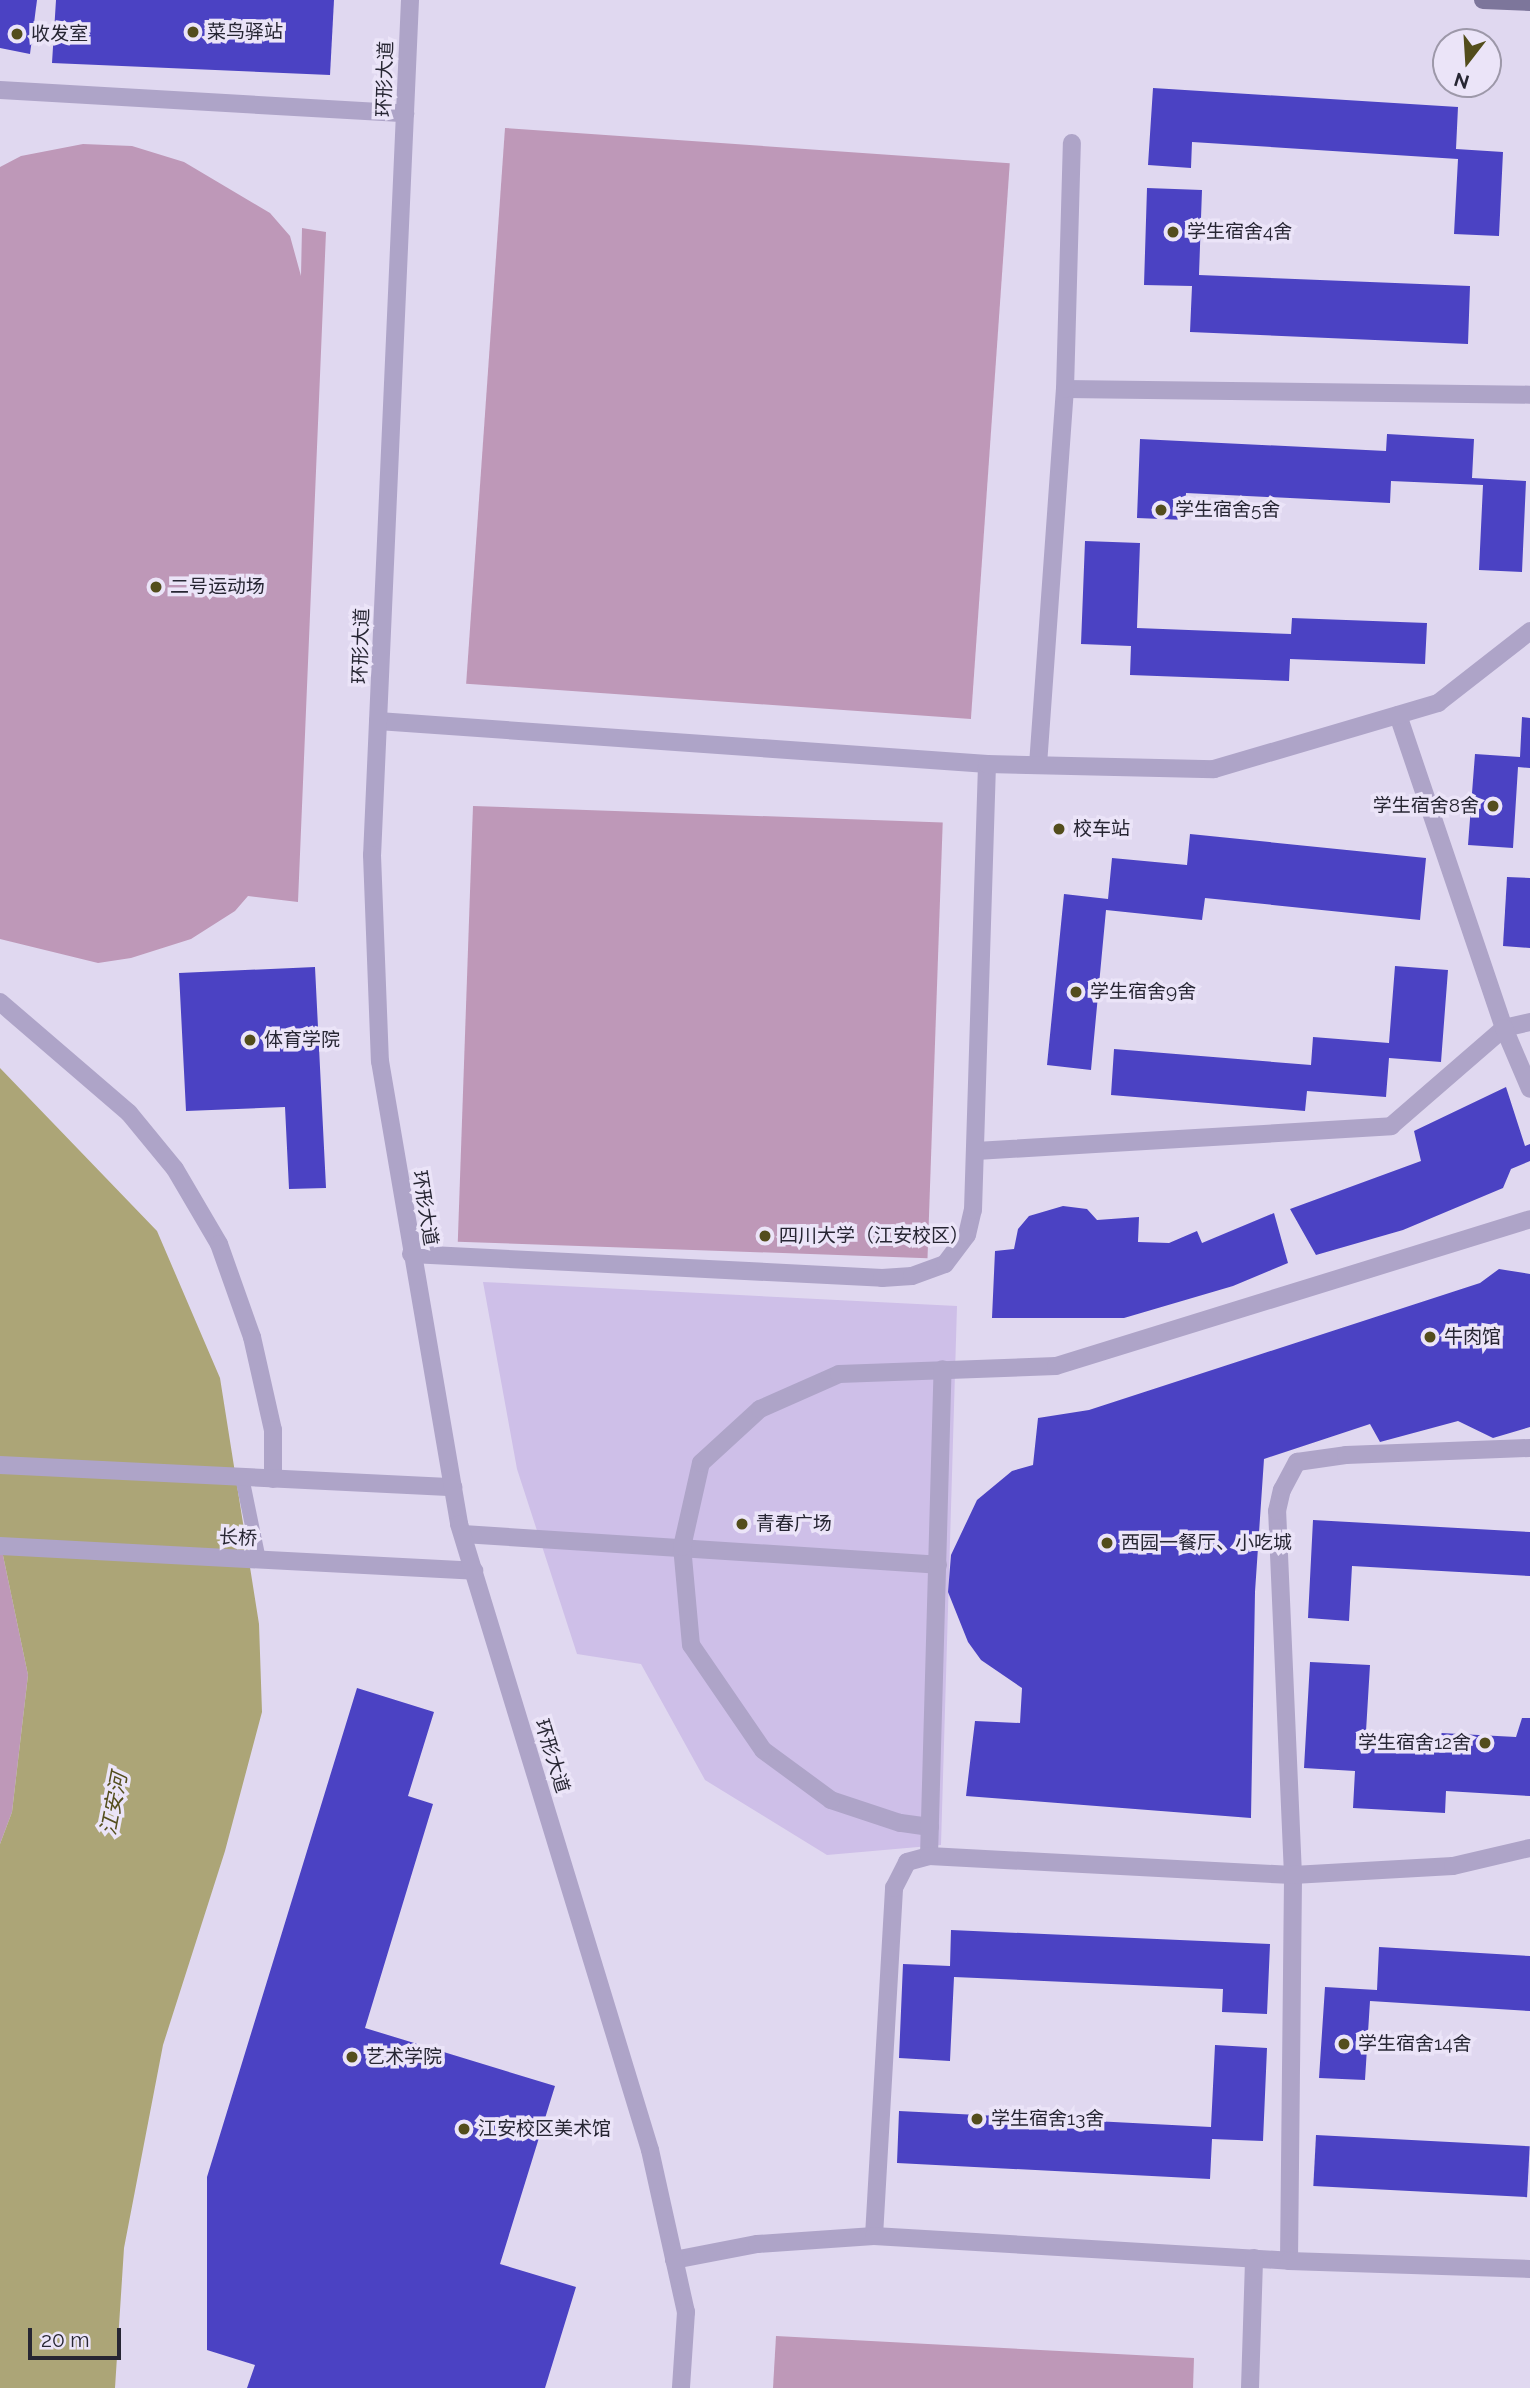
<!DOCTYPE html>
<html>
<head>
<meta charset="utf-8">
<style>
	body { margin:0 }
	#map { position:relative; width:1530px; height:2388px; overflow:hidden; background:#e0d8f0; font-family:Raleway,"Noto Sans SC",sans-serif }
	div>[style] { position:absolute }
	.green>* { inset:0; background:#be98b8; transform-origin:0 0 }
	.plaza>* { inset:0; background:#cebfe8 }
	.water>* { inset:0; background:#aca577 }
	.building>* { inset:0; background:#4b42c3; transform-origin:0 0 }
	.service>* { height:14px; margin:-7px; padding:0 7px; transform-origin:7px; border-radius:7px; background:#aea4c8 }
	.pedestrian>* { height:18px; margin:-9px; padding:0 9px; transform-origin:9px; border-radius:9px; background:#aea4c8 }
	.minor>* { height:18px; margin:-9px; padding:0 9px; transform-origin:9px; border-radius:9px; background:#aea4c8 }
	.tertiary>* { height:18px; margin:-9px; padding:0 9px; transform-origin:9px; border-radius:9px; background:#aea4c8 }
	.secondary>* { height:18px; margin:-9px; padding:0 9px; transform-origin:9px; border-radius:9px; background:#7d769b }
	.dots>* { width:19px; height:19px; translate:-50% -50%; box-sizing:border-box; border:4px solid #ebe4f8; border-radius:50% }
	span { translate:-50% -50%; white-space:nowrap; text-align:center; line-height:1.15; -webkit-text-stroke:7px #ebe4f8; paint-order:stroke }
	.poi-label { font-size:19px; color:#272633 }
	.left { translate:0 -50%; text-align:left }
	.right { translate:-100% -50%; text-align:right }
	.street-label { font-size:19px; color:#272633 }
	.water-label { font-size:21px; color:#534d1c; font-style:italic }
	.north { position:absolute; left:1432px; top:28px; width:70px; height:70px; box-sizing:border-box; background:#ebe4f8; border:2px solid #9d98a9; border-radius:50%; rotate:197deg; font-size:19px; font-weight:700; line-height:28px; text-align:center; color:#272633 }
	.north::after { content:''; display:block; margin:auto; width:24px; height:32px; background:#534d1c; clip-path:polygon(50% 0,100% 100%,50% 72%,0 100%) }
	.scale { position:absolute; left:28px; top:2328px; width:93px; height:32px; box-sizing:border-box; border:4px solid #272633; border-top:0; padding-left:9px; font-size:21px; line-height:24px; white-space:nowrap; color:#272633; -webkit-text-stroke:5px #ebe4f8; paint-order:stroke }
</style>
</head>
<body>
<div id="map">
	<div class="green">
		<div style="left:505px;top:128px;width:506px;height:557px;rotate:4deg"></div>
		<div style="clip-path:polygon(83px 144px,132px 146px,184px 162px,270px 213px,290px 236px,301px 276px,302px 228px,326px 232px,298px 902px,248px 896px,235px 911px,191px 939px,131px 958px,98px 963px,0 939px,0 167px,21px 156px)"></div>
		<div style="left:473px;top:806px;width:470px;height:436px;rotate:2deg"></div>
		<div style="clip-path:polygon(0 1541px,28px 1675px,12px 1812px,0 1844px)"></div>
		<div style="clip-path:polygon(776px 2336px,1194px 2358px,1193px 2388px,773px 2388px)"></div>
	</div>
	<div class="plaza">
		<div style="clip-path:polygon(483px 1282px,957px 1306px,941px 1845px,827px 1855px,705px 1780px,641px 1664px,577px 1654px,517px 1469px)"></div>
	</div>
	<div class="water">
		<div style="clip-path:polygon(0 1068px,157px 1231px,220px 1378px,259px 1624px,262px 1712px,225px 1851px,163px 2045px,124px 2248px,115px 2388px,0 2388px,0 1844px,12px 1812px,28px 1675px,0 1541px)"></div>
	</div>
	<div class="building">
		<div style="clip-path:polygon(0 0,37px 0,30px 54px,0 48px)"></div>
		<div style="clip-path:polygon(56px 0,334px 0,330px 75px,52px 63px)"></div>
		<div style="clip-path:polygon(1153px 88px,1458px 107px,1456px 149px,1503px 152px,1499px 236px,1454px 234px,1458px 159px,1192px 142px,1191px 168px,1148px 165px)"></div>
		<div style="clip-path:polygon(1147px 188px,1202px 190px,1199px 275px,1470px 286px,1468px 344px,1190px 332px,1192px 286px,1144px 285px)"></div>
		<div style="clip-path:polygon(1387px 434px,1474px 439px,1472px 478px,1526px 481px,1522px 572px,1479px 570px,1483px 485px,1391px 481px,1390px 503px,1186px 493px,1185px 520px,1137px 518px,1140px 439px,1386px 451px)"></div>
		<div style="clip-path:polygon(1085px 541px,1140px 543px,1137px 628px,1291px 634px,1292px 618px,1427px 623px,1425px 664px,1290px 659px,1289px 681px,1130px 675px,1131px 646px,1081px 644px)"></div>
		<div style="clip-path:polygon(1522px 717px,1530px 718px,1530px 768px,1518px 767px,1513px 848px,1468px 845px,1475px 754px,1520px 757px)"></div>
		<div style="clip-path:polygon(1190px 834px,1426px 858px,1420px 920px,1205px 898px,1202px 920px,1106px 910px,1091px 1070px,1047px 1065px,1064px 894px,1108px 899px,1112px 858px,1187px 865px)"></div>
		<div style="clip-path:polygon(1507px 877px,1530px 878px,1530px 948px,1503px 946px)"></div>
		<div style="clip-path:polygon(1395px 966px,1448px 970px,1441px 1062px,1389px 1058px,1386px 1097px,1307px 1091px,1305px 1111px,1111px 1095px,1114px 1049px,1311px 1065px,1313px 1037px,1389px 1043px)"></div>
		<div style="clip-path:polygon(315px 967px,326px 1188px,289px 1189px,285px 1107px,186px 1111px,179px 973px)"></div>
		<div style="clip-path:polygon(1506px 1087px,1525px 1146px,1530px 1144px,1530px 1161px,1511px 1169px,1503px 1188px,1403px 1230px,1316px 1255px,1290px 1209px,1421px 1161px,1414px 1131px)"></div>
		<div style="clip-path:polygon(1063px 1206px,1087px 1209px,1097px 1220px,1139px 1217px,1138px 1242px,1169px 1243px,1197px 1231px,1202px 1243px,1274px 1213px,1288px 1263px,1233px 1286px,1124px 1318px,992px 1318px,995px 1251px,1014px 1249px,1018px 1229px,1029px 1216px)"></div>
		<div style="clip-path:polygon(1499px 1269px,1530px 1274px,1530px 1427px,1493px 1438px,1458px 1421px,1380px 1442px,1370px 1424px,1264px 1459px,1255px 1592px,1251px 1818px,966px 1796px,975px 1721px,1020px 1723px,1022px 1688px,981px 1660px,968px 1642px,948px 1592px,951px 1555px,977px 1500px,1012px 1471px,1033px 1465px,1038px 1418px,1089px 1410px,1480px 1283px)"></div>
		<div style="clip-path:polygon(1313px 1520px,1530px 1532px,1530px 1576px,1352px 1566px,1349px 1621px,1308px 1618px)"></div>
		<div style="clip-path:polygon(1310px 1662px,1370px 1665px,1365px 1748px,1440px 1752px,1441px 1733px,1516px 1737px,1522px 1718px,1530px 1718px,1530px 1796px,1446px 1791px,1445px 1813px,1353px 1808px,1355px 1771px,1304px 1768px)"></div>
		<div style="clip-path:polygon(357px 1688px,434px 1712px,408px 1796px,433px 1804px,365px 2028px,555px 2086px,500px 2264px,576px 2287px,545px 2388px,247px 2388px,255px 2365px,207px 2350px,207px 2177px)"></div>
		<div style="clip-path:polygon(951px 1930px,1270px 1944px,1267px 2014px,1222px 2012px,1223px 1989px,954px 1977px,950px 2061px,899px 2058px,903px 1964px,950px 1966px)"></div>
		<div style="clip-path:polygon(1379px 1947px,1530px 1956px,1530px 2011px,1370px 2001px,1365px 2080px,1319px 2078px,1325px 1987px,1377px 1990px)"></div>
		<div style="clip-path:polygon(1215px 2045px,1267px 2048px,1263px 2141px,1212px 2139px,1210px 2179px,897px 2163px,899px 2111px,1211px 2127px)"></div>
		<div style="left:1316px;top:2135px;width:214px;height:51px;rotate:3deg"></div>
	</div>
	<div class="service">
		<div style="left:242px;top:1477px;width:85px;rotate:78.4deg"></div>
	</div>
	<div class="pedestrian">
		<div style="left:976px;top:1151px;width:416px;rotate:-3.4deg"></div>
		<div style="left:1391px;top:1126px;width:150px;rotate:-40.9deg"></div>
		<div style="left:1504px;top:1028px;width:27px;rotate:-13deg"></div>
		<div style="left:463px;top:1534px;width:476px;rotate:3.7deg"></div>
		<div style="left:930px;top:1827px;width:30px;rotate:-172deg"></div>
		<div style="left:900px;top:1823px;width:73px;rotate:-161.6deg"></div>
		<div style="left:831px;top:1800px;width:84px;rotate:-143.7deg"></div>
		<div style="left:763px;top:1750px;width:127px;rotate:-124.4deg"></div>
		<div style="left:691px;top:1645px;width:98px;rotate:-95.2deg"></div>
		<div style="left:682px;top:1547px;width:86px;rotate:-77.3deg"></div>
		<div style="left:701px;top:1463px;width:80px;rotate:-42.5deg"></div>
		<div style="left:760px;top:1409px;width:86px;rotate:-23.9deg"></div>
		<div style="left:839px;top:1374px;width:217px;rotate:-2.1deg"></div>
		<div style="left:1056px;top:1366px;width:496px;rotate:-17.2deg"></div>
		<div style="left:929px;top:1856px;width:487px;rotate:-88.4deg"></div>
		<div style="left:1289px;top:2261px;width:386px;rotate:-89.4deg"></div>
		<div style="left:1293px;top:1875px;width:364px;rotate:-92.5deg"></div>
		<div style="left:1277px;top:1511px;width:22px;rotate:-77deg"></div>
		<div style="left:1282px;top:1490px;width:32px;rotate:-62deg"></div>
		<div style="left:1297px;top:1462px;width:49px;rotate:-8.1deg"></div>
		<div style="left:1346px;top:1455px;width:184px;rotate:-2.2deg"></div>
	</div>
	<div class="minor">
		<div style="left:0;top:90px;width:406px;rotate:3.3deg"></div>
		<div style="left:1065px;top:389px;width:465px;rotate:0.7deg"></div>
		<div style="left:1398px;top:715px;width:330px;rotate:71.3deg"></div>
		<div style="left:1504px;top:1028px;width:66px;rotate:66.9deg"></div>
		<div style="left:378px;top:721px;width:611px;rotate:4.04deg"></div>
		<div style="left:1038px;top:765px;width:377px;rotate:-85.9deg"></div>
		<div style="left:1065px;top:389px;width:246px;rotate:-88.4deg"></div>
		<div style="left:0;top:1002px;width:170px;rotate:40.7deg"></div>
		<div style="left:129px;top:1113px;width:72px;rotate:50.6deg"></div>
		<div style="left:175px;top:1169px;width:87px;rotate:59.6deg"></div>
		<div style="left:219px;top:1244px;width:99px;rotate:70.5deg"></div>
		<div style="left:252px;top:1337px;width:95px;rotate:77.3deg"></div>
		<div style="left:273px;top:1430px;width:49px;rotate:90deg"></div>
		<div style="left:411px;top:1254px;width:472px;rotate:2.9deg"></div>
		<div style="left:882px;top:1278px;width:30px;rotate:-4deg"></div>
		<div style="left:912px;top:1276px;width:35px;rotate:-20deg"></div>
		<div style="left:945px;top:1264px;width:36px;rotate:-53deg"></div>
		<div style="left:967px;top:1235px;width:26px;rotate:-77deg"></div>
		<div style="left:973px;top:1210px;width:446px;rotate:-88.2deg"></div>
		<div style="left:987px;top:764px;width:227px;rotate:1.3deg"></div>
		<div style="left:1214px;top:769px;width:234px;rotate:-16.4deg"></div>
		<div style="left:1438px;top:703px;width:117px;rotate:-38deg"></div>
		<div style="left:0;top:1465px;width:454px;rotate:2.8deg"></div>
		<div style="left:0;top:1546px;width:475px;rotate:3deg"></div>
		<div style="left:874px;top:2236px;width:349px;rotate:-86.7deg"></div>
		<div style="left:894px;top:1888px;width:29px;rotate:-63deg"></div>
		<div style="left:907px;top:1862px;width:23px;rotate:-15deg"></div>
		<div style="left:929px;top:1856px;width:364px;rotate:3deg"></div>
		<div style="left:1293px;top:1875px;width:160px;rotate:-3.2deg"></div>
		<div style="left:1453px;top:1866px;width:79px;rotate:-13.2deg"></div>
		<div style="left:674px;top:2260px;width:85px;rotate:-10.9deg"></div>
		<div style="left:757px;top:2244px;width:117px;rotate:-3.9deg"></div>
		<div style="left:874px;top:2236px;width:416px;rotate:3.4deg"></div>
		<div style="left:1289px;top:2261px;width:241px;rotate:1.9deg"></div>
		<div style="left:1250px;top:2388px;width:130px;rotate:-88.2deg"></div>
	</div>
	<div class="tertiary">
		<div style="left:410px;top:0;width:856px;rotate:92.54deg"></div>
		<div style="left:372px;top:855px;width:206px;rotate:87.8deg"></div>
		<div style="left:380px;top:1061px;width:470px;rotate:80.3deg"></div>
		<div style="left:459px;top:1524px;width:654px;rotate:73.03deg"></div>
		<div style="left:650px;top:2150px;width:166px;rotate:77.5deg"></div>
		<div style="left:686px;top:2312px;width:76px;rotate:93.8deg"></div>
	</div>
	<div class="secondary">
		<div style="left:1483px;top:0;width:47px;rotate:2.4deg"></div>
	</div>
	<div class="dots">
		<div style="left:193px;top:32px;background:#534d1c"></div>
		<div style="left:17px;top:34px;background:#534d1c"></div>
		<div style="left:1173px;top:232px;background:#534d1c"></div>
		<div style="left:1161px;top:510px;background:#534d1c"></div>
		<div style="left:156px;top:587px;background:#534d1c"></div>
		<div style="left:1493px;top:806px;background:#534d1c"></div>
		<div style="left:1059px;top:829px;background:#534d1c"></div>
		<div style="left:1076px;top:992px;background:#534d1c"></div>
		<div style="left:250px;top:1040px;background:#534d1c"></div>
		<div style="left:765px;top:1236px;background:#534d1c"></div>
		<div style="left:1430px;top:1337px;background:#534d1c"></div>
		<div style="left:742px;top:1524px;background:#534d1c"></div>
		<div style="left:1107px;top:1543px;background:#534d1c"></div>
		<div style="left:1485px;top:1743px;background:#534d1c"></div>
		<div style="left:1344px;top:2044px;background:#534d1c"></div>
		<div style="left:352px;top:2057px;background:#534d1c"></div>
		<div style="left:977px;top:2119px;background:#534d1c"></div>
		<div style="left:464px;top:2129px;background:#534d1c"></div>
	</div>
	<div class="poi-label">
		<span class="left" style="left:207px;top:32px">菜鸟驿站</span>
		<span class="left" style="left:31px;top:34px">收发室</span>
		<span class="left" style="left:1187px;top:232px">学生宿舍4舍</span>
		<span class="left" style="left:1175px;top:510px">学生宿舍5舍</span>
		<span class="left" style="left:170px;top:587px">二号运动场</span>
		<span class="right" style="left:1479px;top:806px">学生宿舍8舍</span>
		<span class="left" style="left:1073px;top:829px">校车站</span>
		<span class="left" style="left:1090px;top:992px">学生宿舍9舍</span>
		<span class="left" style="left:264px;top:1040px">体育学院</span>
		<span class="left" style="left:779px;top:1236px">四川大学（江安校区）</span>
		<span class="left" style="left:1444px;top:1337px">牛肉馆</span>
		<span class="left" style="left:756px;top:1524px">青春广场</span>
		<span class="left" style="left:1121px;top:1543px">西园一餐厅、小吃城</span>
		<span class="right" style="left:1471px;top:1743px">学生宿舍12舍</span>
		<span class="left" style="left:1358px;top:2044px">学生宿舍14舍</span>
		<span class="left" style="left:366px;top:2057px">艺术学院</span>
		<span class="left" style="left:991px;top:2119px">学生宿舍13舍</span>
		<span class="left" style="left:478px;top:2129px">江安校区美术馆</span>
	</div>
	<div class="street-label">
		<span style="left:385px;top:79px;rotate:-88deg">环形大道</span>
		<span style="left:361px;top:646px;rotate:-88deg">环形大道</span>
		<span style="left:425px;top:1208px;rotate:81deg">环形大道</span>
		<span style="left:238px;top:1538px;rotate:3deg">长桥</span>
		<span style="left:552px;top:1756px;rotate:73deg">环形大道</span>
	</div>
	<div class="water-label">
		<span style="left:114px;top:1804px;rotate:-79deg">江安河</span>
	</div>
	<div class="north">N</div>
	<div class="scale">20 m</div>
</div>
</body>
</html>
